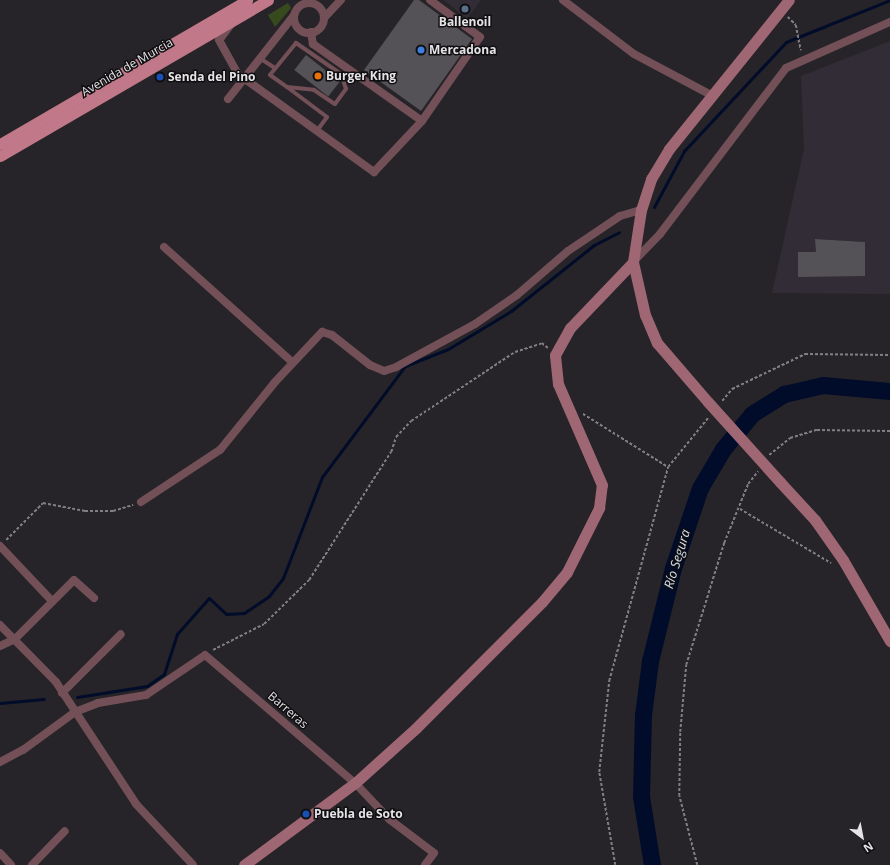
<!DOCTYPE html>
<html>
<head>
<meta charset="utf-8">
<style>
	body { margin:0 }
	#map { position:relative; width:890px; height:865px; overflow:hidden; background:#262428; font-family:"Open Sans",sans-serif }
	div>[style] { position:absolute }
	.built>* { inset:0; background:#312c35 }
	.green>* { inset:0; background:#364a1e }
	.stream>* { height:3px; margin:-1.5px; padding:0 1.5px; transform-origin:1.5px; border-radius:1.5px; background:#000c29 }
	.river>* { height:17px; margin:-8.5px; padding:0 8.5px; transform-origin:8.5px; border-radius:8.5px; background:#000c29 }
	.building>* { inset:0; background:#545256; transform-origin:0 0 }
	.path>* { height:1.5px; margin-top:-0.75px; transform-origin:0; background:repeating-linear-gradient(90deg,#817f82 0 3px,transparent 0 5px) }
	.service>* { height:4px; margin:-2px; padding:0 2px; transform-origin:2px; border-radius:2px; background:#735057 }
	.minor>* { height:8px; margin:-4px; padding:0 4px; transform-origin:4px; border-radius:4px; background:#735057 }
	.minor>.ring { margin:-4px; padding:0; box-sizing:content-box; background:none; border:8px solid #735057; border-radius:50% }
	.secondary>* { height:11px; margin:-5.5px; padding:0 5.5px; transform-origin:5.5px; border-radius:5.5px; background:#9f6773 }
	.primary>* { height:11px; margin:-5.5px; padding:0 5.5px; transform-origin:5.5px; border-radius:5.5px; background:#c17888 }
	.secondary-bridge>* { height:11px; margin:-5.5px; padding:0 5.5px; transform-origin:5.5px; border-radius:5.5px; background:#9f6773 }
	.dots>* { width:11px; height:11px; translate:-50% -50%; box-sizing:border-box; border:2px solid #0f0e10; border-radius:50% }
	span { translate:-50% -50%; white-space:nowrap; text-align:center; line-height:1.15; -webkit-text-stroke:3px #0f0e10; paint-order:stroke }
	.poi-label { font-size:12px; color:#e5e3e6; font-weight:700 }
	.left { translate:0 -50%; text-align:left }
	.street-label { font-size:12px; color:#e5e3e6 }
	.water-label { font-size:13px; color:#d3dff1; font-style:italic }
	.north { position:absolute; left:842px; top:817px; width:40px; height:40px; -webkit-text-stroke:3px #0f0e10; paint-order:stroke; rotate:148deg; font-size:11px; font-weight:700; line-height:16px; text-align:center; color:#e5e3e6 }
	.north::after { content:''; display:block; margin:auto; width:14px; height:18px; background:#e5e3e6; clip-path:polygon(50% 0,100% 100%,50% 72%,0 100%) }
</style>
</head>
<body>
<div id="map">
	<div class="built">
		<div style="clip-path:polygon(444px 0,481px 0,467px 19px)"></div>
		<div style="clip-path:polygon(evenodd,890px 41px,890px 294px,772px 293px,804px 149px,801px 76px,890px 41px,816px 239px,865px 242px,865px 275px,798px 276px,798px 252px,816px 252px,816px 239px)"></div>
	</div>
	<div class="green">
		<div style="clip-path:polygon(288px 3px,291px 8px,275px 27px,268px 15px)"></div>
	</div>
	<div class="stream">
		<div style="left:654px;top:207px;width:64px;rotate:-61.8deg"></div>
		<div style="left:684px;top:151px;width:149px;rotate:-46.9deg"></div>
		<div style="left:786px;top:42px;width:112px;rotate:-22deg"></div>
		<div style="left:77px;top:697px;width:71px;rotate:-8.9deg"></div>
		<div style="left:147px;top:686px;width:21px;rotate:-35deg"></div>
		<div style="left:164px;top:674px;width:42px;rotate:-72deg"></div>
		<div style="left:177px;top:634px;width:48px;rotate:-48.4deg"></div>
		<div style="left:209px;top:598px;width:23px;rotate:43deg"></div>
		<div style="left:226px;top:614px;width:18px;rotate:-3deg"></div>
		<div style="left:244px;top:613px;width:30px;rotate:-34deg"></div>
		<div style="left:269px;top:596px;width:23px;rotate:-52deg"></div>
		<div style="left:283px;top:578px;width:108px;rotate:-68.9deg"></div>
		<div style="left:322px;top:477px;width:139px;rotate:-53.2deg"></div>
		<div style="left:405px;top:366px;width:46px;rotate:-21.6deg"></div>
		<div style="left:448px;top:349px;width:74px;rotate:-31.1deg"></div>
		<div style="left:511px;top:311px;width:106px;rotate:-38.5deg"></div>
		<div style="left:594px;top:245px;width:28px;rotate:-27deg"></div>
		<div style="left:0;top:703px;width:44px;rotate:-5.2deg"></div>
	</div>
	<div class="river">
		<div style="left:652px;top:865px;width:70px;rotate:-99.1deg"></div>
		<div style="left:641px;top:796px;width:81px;rotate:-88.6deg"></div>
		<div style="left:643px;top:715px;width:54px;rotate:-82.6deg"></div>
		<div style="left:650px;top:661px;width:96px;rotate:-76.1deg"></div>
		<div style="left:673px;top:568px;width:84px;rotate:-71.4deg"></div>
		<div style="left:700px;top:488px;width:45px;rotate:-59.5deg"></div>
		<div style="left:723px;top:449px;width:45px;rotate:-50.4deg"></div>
		<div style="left:752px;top:414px;width:38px;rotate:-32deg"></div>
		<div style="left:784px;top:394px;width:40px;rotate:-13deg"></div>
		<div style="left:823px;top:385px;width:67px;rotate:5.1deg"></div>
	</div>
	<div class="building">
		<div style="clip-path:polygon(414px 0,419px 0,472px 39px,421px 111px,364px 70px)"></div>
		<div style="left:306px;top:55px;width:43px;height:19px;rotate:38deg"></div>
		<div style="clip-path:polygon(815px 239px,865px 242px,865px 276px,798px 277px,798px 252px,816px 252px)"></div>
	</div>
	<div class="path">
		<div style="left:788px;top:17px;width:11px;rotate:45deg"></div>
		<div style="left:796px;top:25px;width:26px;rotate:79deg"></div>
		<div style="left:722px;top:401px;width:16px;rotate:-50deg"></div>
		<div style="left:732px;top:389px;width:81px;rotate:-25.6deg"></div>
		<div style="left:805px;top:354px;width:85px;rotate:0.7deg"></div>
		<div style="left:583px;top:414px;width:100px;rotate:31.9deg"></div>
		<div style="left:769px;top:455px;width:27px;rotate:-39deg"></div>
		<div style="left:790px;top:438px;width:28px;rotate:-17deg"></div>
		<div style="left:817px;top:430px;width:73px;rotate:0.8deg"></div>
		<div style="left:740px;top:509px;width:106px;rotate:30.7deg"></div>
		<div style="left:6px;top:540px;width:52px;rotate:-45deg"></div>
		<div style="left:43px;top:503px;width:43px;rotate:10.8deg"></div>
		<div style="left:85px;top:511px;width:28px"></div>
		<div style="left:113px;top:511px;width:21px;rotate:-17deg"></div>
		<div style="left:213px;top:650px;width:57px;rotate:-27deg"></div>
		<div style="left:264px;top:624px;width:63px;rotate:-44.4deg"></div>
		<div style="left:309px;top:580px;width:152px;rotate:-57.4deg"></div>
		<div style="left:391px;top:452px;width:16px;rotate:-72deg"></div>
		<div style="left:396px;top:437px;width:22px;rotate:-47deg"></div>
		<div style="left:411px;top:421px;width:125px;rotate:-33.6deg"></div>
		<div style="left:515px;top:352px;width:28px;rotate:-18deg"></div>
		<div style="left:542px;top:343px;width:8px;rotate:40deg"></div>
		<div style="left:615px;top:865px;width:94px;rotate:-99.8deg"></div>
		<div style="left:599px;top:772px;width:92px;rotate:-83.7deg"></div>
		<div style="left:609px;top:681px;width:222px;rotate:-74.6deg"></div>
		<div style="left:668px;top:467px;width:63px;rotate:-50.8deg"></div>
		<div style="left:697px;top:865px;width:71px;rotate:-104.6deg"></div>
		<div style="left:679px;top:796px;width:64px;rotate:-89.1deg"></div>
		<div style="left:680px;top:732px;width:67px;rotate:-84.9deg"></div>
		<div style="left:686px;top:665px;width:128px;rotate:-72.7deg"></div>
		<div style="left:724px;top:543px;width:64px;rotate:-67.9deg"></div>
		<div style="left:748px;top:484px;width:16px;rotate:-52deg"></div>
	</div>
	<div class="service">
		<div style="left:261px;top:59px;width:17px;rotate:33deg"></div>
		<div style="left:287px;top:87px;width:27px;rotate:6deg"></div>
		<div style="left:314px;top:90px;width:25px;rotate:34deg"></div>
		<div style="left:335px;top:104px;width:19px;rotate:-54deg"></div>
		<div style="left:346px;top:89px;width:16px;rotate:-108deg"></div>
		<div style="left:341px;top:74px;width:55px;rotate:-145.4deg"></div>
		<div style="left:296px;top:43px;width:41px;rotate:129.1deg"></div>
		<div style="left:270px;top:75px;width:21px;rotate:35deg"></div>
		<div style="left:287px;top:87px;width:50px;rotate:36.9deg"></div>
		<div style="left:327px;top:117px;width:17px;rotate:126deg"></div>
	</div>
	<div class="minor">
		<div style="left:563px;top:0;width:89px;rotate:37.3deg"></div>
		<div style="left:634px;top:54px;width:87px;rotate:28deg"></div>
		<div class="ring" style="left:294px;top:3px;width:22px;height:22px"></div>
		<div style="left:324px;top:18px;width:25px;rotate:-47deg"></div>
		<div style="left:232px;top:23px;width:21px;rotate:127deg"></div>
		<div style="left:219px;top:40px;width:39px;rotate:61deg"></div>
		<div style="left:238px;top:74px;width:168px;rotate:35.8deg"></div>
		<div style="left:374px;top:172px;width:70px;rotate:-46.7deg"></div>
		<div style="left:422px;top:121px;width:102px;rotate:-55.4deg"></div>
		<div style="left:480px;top:37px;width:62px;rotate:-143.5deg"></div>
		<div style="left:311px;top:32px;width:12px;rotate:81deg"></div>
		<div style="left:313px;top:44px;width:133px;rotate:35.2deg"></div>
		<div style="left:228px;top:99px;width:107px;rotate:-51.8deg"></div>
		<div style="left:164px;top:247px;width:172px;rotate:41.9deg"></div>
		<div style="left:633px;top:262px;width:39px;rotate:-46deg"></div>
		<div style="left:660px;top:234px;width:208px;rotate:-52.8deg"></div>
		<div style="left:786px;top:68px;width:114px;rotate:-23.9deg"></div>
		<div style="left:141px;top:502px;width:95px;rotate:-33.4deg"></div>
		<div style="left:220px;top:450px;width:87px;rotate:-51deg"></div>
		<div style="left:275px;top:382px;width:69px;rotate:-46.8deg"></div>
		<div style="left:322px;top:332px;width:10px;rotate:17deg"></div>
		<div style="left:332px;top:335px;width:48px;rotate:38.3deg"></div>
		<div style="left:370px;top:365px;width:15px;rotate:23deg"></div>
		<div style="left:384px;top:371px;width:13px;rotate:-18deg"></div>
		<div style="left:396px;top:367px;width:90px;rotate:-28.6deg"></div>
		<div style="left:475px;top:324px;width:51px;rotate:-34.6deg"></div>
		<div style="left:517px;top:295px;width:67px;rotate:-40.8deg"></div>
		<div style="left:568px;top:251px;width:63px;rotate:-33.9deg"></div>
		<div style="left:620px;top:216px;width:22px;rotate:-16deg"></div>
		<div style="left:0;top:546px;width:76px;rotate:46.6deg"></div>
		<div style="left:0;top:625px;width:80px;rotate:45.5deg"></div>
		<div style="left:56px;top:682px;width:146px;rotate:56.7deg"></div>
		<div style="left:136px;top:804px;width:83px;rotate:46.9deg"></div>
		<div style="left:0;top:646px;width:17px;rotate:-25deg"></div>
		<div style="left:15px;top:639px;width:83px;rotate:-45deg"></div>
		<div style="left:74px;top:580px;width:27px;rotate:42deg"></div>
		<div style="left:62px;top:693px;width:83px;rotate:-45deg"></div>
		<div style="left:0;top:762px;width:26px;rotate:-28deg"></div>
		<div style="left:23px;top:750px;width:64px;rotate:-36.2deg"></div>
		<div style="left:75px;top:712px;width:25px;rotate:-21deg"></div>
		<div style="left:98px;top:703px;width:49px;rotate:-9.5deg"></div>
		<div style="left:146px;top:695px;width:71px;rotate:-34.1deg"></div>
		<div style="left:205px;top:655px;width:197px;rotate:40.5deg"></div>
		<div style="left:355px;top:783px;width:50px;rotate:46.6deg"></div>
		<div style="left:389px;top:819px;width:56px;rotate:37.1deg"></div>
		<div style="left:434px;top:853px;width:15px;rotate:127deg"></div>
		<div style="left:0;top:853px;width:16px;rotate:47deg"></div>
		<div style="left:32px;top:865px;width:47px;rotate:-45.9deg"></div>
	</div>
	<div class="secondary">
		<div style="left:708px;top:402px;width:78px;rotate:-130.8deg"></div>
		<div style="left:657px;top:343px;width:30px;rotate:-113deg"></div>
		<div style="left:645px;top:315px;width:54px;rotate:-102.8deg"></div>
		<div style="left:633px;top:262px;width:53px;rotate:-81.3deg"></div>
		<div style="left:641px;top:210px;width:33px;rotate:-72deg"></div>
		<div style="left:651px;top:179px;width:35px;rotate:-59deg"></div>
		<div style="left:669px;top:149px;width:191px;rotate:-51.2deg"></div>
		<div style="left:780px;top:482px;width:52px;rotate:47.4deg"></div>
		<div style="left:815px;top:520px;width:49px;rotate:55deg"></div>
		<div style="left:843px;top:560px;width:94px;rotate:59.9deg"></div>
		<div style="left:244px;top:865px;width:138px;rotate:-36.5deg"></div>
		<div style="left:355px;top:783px;width:82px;rotate:-42deg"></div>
		<div style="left:416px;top:728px;width:178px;rotate:-45deg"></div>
		<div style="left:542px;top:602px;width:39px;rotate:-50deg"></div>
		<div style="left:567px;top:572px;width:72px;rotate:-63.4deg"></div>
		<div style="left:599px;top:508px;width:23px;rotate:-83deg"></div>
		<div style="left:602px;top:485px;width:110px;rotate:-113.5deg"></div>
		<div style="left:558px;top:384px;width:29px;rotate:-96deg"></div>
		<div style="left:555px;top:355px;width:31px;rotate:-61deg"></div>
		<div style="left:570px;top:328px;width:91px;rotate:-46.3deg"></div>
	</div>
	<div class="primary">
		<div style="left:0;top:144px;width:286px;rotate:-30.2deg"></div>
		<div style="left:0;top:156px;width:310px;rotate:-30.2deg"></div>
	</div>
	<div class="secondary-bridge">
		<div style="left:708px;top:402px;width:108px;rotate:48deg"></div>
	</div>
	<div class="dots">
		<div style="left:465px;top:9px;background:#5c6f8a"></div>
		<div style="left:421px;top:50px;background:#3f7fe0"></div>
		<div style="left:318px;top:76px;background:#e8710a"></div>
		<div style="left:160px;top:77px;background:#1a4fb4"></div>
		<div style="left:306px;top:814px;background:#1a4fb4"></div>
	</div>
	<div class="poi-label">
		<span style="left:465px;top:22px">Ballenoil</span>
		<span class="left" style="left:429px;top:50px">Mercadona</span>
		<span class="left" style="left:326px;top:76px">Burger King</span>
		<span class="left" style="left:168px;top:77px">Senda del Pino</span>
		<span class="left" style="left:314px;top:814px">Puebla de Soto</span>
	</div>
	<div class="street-label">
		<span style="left:127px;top:67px;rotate:-30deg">Avenida de Murcia</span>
		<span style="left:288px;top:710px;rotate:41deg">Barreras</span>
	</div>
	<div class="water-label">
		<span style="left:677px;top:559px;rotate:-73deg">Río Segura</span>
	</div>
	<div class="north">N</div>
</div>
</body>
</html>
